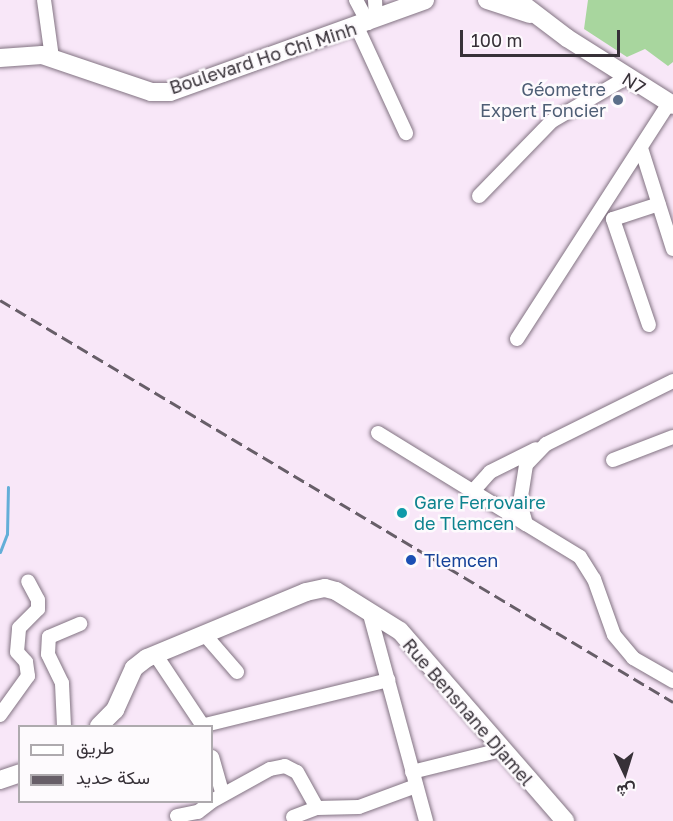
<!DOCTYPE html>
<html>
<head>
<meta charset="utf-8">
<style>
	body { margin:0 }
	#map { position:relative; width:673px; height:821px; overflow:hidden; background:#f8e7f8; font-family:"Golos Text",Vazirmatn,sans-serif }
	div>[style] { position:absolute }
	.green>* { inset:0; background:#a8d69e }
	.stream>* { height:3px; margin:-1.5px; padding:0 1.5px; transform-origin:1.5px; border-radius:1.5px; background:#63aed8 }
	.roads { filter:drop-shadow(0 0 2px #827382) drop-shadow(0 0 2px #827382) }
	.minor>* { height:14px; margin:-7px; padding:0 7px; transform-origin:7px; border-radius:7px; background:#fff }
	.major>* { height:18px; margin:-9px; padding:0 9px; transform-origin:9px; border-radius:9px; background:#fff }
	.rail>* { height:3px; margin-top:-1.5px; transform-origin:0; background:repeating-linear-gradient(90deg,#675e68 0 12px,transparent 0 18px) }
	.dots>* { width:16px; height:16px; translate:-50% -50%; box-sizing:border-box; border:3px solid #fdfafd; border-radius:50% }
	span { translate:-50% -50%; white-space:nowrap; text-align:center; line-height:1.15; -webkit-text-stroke:5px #fdfafd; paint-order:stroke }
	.street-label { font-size:18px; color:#373138 }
	.service-label { font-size:18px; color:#4e5e75 }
	.right { translate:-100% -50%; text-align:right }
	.culture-label { font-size:18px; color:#0d838f }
	.left { translate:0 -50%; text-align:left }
	.transit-label { font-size:18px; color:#164399 }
	.legend { position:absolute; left:18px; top:725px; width:195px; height:78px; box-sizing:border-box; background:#fdfafd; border:2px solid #aeaaae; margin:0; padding:8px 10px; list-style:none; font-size:18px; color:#373138 }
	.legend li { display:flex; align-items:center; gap:12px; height:30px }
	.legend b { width:30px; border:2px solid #aeaaae }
	.north { position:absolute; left:595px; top:743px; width:60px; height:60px; -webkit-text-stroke:4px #fdfafd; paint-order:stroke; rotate:176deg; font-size:16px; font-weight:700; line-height:24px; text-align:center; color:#373138 }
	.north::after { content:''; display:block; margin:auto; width:21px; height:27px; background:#373138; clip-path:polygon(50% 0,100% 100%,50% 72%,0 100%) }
	.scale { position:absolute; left:460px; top:30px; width:160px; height:27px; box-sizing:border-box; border:3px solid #373138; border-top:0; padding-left:8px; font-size:18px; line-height:21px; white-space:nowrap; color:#373138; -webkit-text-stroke:4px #fdfafd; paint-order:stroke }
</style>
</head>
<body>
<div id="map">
	<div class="green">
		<div style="clip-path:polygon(588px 0,673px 0,673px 62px,668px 66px,645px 49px,627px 57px,584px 29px)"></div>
	</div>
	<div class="stream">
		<div style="left:0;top:552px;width:19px;rotate:-69deg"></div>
		<div style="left:7px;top:534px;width:47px;rotate:-88.8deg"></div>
	</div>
	<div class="roads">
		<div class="minor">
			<div style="left:44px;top:0;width:59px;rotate:82.1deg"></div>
			<div style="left:356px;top:0;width:26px;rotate:62deg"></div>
			<div style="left:375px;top:0;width:19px;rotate:87deg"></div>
			<div style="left:357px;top:27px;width:117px;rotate:65.2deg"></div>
			<div style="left:641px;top:148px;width:106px;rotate:72.4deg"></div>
			<div style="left:479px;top:196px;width:105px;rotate:-45.8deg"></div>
			<div style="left:552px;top:121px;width:86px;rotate:-30.2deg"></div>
			<div style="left:649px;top:325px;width:112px;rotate:-108.8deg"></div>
			<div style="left:613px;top:219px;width:48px;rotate:-18.1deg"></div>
			<div style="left:517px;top:339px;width:281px;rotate:-57.2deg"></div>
			<div style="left:673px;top:381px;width:142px;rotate:153.6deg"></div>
			<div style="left:546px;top:444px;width:29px;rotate:134deg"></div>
			<div style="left:526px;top:465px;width:38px;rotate:99deg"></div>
			<div style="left:520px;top:503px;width:22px;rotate:74deg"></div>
			<div style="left:526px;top:524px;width:63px;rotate:31.4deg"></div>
			<div style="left:580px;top:557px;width:26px;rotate:58deg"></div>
			<div style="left:594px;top:579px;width:59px;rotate:70.3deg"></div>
			<div style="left:614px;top:635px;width:30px;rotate:50deg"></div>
			<div style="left:633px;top:658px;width:46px;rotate:29.9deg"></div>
			<div style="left:378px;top:433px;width:174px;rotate:31.6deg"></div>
			<div style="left:613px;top:460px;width:64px;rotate:-21deg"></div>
			<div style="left:474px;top:490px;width:24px;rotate:-48deg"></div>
			<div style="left:490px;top:472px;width:51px;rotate:-26.6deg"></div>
			<div style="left:369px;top:611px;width:218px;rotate:74.8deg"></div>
			<div style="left:205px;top:635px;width:49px;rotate:49.1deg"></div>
			<div style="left:155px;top:654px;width:87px;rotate:56.3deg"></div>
			<div style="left:0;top:715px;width:48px;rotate:-54.3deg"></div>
			<div style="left:28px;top:676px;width:14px;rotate:-98deg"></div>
			<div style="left:26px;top:662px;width:13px;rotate:-132deg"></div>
			<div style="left:17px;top:652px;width:24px;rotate:-85deg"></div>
			<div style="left:19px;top:628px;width:27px;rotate:-45deg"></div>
			<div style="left:38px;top:609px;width:9px;rotate:-90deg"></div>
			<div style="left:38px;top:600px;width:21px;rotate:-118deg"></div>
			<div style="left:64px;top:726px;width:43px;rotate:-92.7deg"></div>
			<div style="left:62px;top:683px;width:32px;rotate:-116deg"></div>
			<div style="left:48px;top:654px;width:17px;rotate:-87deg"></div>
			<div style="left:49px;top:637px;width:34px;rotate:-23deg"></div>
			<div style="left:201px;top:726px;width:193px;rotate:-13.8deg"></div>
			<div style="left:212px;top:757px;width:37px;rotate:74deg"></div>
			<div style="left:412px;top:772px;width:92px;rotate:-13.9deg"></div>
			<div style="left:212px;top:801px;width:66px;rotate:-28.9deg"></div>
			<div style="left:270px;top:769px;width:15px;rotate:-11deg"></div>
			<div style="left:285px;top:766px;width:13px;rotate:27deg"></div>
			<div style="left:297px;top:772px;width:41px;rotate:60.9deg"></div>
			<div style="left:177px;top:816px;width:21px;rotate:-11deg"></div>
			<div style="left:198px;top:812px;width:16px;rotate:-38deg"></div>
			<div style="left:293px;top:817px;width:26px;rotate:-21deg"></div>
			<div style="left:317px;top:808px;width:42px;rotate:-1.4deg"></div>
			<div style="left:359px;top:807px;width:61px;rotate:-20.2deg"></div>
		</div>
		<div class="major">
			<div style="left:487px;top:0;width:45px;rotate:18deg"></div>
			<div style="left:517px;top:0;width:63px;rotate:37.2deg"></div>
			<div style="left:567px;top:38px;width:125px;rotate:32.3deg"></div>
			<div style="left:0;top:58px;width:42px;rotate:-4.1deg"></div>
			<div style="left:42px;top:55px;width:115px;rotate:18.7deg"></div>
			<div style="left:151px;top:92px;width:19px"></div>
			<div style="left:170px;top:92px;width:271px;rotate:-19.8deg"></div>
			<div style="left:99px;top:726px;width:23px;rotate:-45deg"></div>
			<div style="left:115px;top:710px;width:46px;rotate:-65.7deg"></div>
			<div style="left:134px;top:668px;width:16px;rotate:-38deg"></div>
			<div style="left:147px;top:658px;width:172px;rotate:-22.5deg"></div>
			<div style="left:306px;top:592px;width:19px;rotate:-12deg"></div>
			<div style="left:325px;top:588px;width:11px;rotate:15deg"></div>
			<div style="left:336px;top:591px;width:75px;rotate:32deg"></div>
			<div style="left:400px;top:631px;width:252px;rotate:49deg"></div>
			<div style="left:0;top:780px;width:21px;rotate:-19deg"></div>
		</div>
	</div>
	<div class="rail">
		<div style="left:0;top:300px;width:784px;rotate:30.85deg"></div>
	</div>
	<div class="dots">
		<div style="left:618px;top:100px;background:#5c6f8a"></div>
		<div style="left:402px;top:513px;background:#0f9aa8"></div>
		<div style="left:411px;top:560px;background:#1a4fb4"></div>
	</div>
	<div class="street-label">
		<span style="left:263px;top:58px;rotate:-18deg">Boulevard Ho Chi Minh</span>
		<span style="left:634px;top:83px;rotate:32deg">N7</span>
		<span style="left:468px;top:712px;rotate:49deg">Rue Bensnane Djamel</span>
	</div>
	<div class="service-label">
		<span class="right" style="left:606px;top:100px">Géometre<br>Expert Foncier</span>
	</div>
	<div class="culture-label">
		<span class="left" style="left:414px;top:513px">Gare Ferrovaire<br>de Tlemcen</span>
	</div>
	<div class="transit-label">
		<span class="left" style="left:424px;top:560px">Tlemcen</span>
	</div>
	<ul class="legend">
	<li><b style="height:8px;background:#fff"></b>طريق</li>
	<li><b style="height:8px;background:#675e68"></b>سكة حديد</li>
	</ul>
	<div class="north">ش</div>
	<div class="scale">100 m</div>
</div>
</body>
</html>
